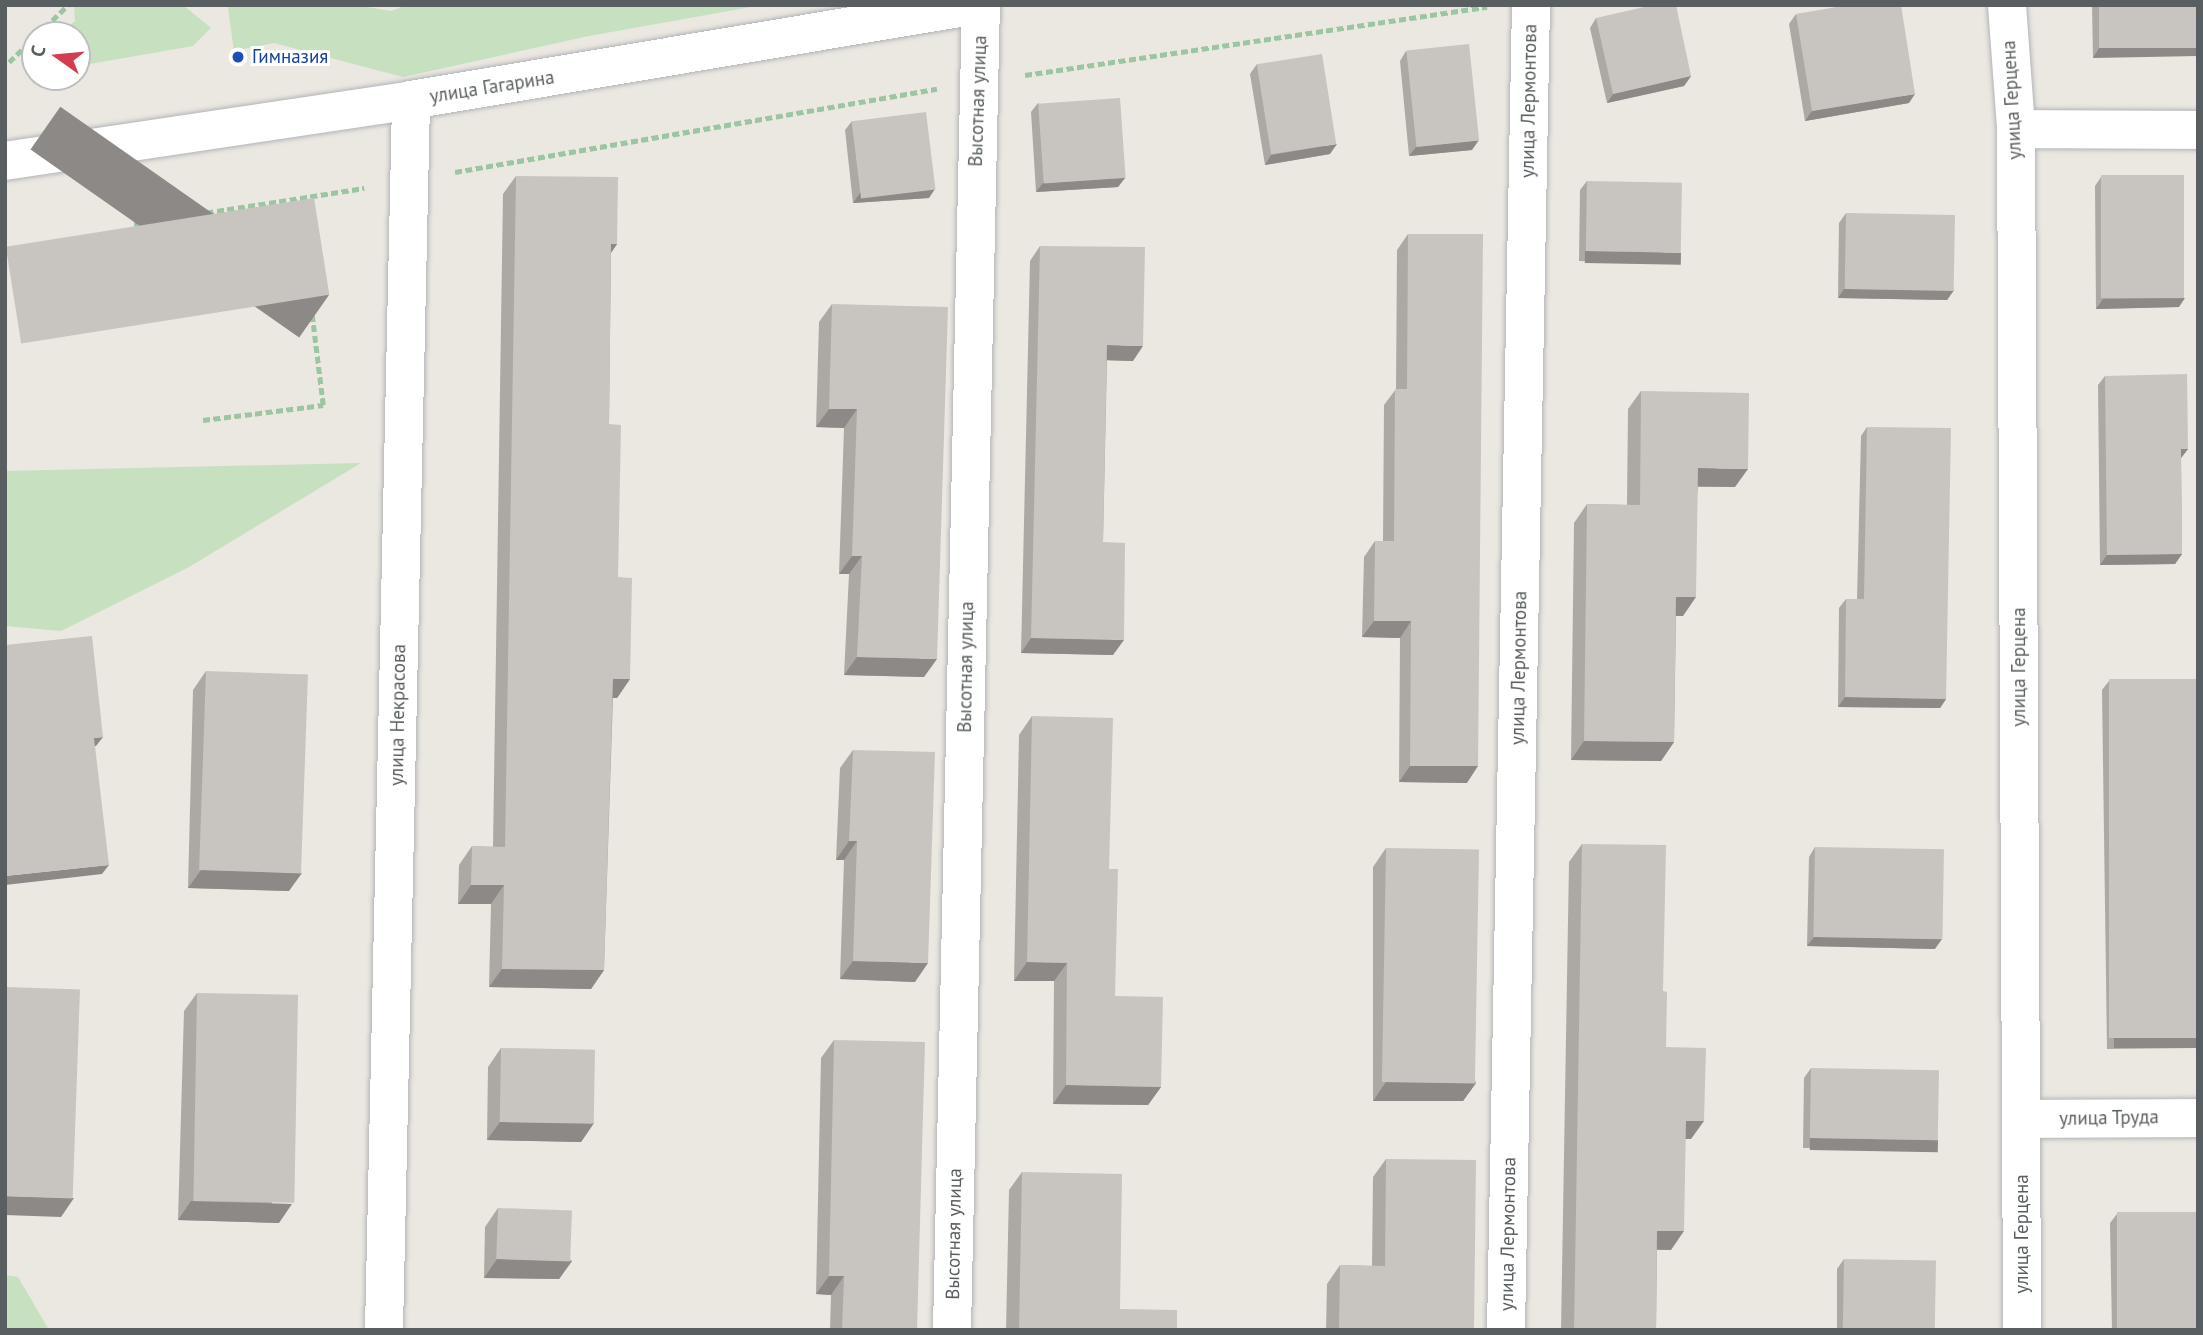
<!DOCTYPE html>
<html>
<head>
<meta charset="utf-8">
<style>
	body { margin:0 }
	#map { position:relative; width:2203px; height:1335px; overflow:hidden; background:#ebe7e1; font-family:"PT Sans",sans-serif }
	div>[style] { position:absolute }
	.green>* { inset:0; background:#c6e0c0 }
	.path>* { height:4.5px; margin-top:-2.25px; transform-origin:0; background:repeating-linear-gradient(90deg,#9cc5a1 0 7px,transparent 0 10.5px) }
	.roads { filter:drop-shadow(0 0 2px #b1b4b7) drop-shadow(0 0 2px #b1b4b7) }
	.minor>* { height:38px; margin:-19px; padding:0 19px; transform-origin:19px; border-radius:19px; background:#fff }
	.tertiary>* { height:38px; margin:-19px; padding:0 19px; transform-origin:19px; border-radius:19px; background:#fff }
	.wall>* { inset:0; background:#aca9a5 }
	.shaded-wall>* { inset:0; background:#8c8986; transform-origin:0 0 }
	.building>* { inset:0; background:#c8c4c0; transform-origin:0 0 }
	.dots>* { width:19px; height:19px; translate:-50% -50%; box-sizing:border-box; border:4px solid #fff; border-radius:50% }
	span { translate:-50% -50%; white-space:nowrap; text-align:center; line-height:1.15; -webkit-text-stroke:6px #fff; paint-order:stroke }
	.transit-label { font-size:19px; color:#164399 }
	.left { translate:0 -50%; text-align:left }
	.street-label { font-size:19px; color:#595e60 }
	.frame { position:absolute; inset:0; border:7px solid #595e60; pointer-events:none }
	.north { position:absolute; left:21px; top:21px; width:70px; height:70px; box-sizing:border-box; background:#fff; border:2px solid #bdbfbf; border-radius:50%; rotate:285deg; font-size:19px; font-weight:700; line-height:28px; text-align:center; color:#595e60 }
	.north::after { content:''; display:block; margin:auto; width:24px; height:32px; background:#d43d4d; clip-path:polygon(50% 0,100% 100%,50% 72%,0 100%) }
</style>
</head>
<body>
<div id="map">
	<div class="green">
		<div style="clip-path:polygon(74px 5px,183px 5px,211px 28px,193px 46px,78px 66px,77px 35px,59px 35px,75px 21px)"></div>
		<div style="clip-path:polygon(232px 5px,355px 5px,391px 11px,407px 5px,762px 5px,589px 36px,403px 77px,274px 43px,234px 51px,228px 8px)"></div>
		<div style="clip-path:polygon(361px 463px,189px 567px,61px 631px,5px 626px,5px 471px)"></div>
		<div style="clip-path:polygon(5px 1275px,18px 1277px,49px 1330px,5px 1330px)"></div>
	</div>
	<div class="path">
		<div style="left:37px;top:35px;width:43px;rotate:-44.1deg"></div>
		<div style="left:9px;top:62px;width:36px;rotate:-44deg"></div>
		<div style="left:1025px;top:75px;width:467px;rotate:-8.4deg"></div>
		<div style="left:455px;top:172px;width:489px;rotate:-9.8deg"></div>
		<div style="left:134px;top:224px;width:233px;rotate:-8.9deg"></div>
		<div style="left:203px;top:420px;width:121px;rotate:-7.1deg"></div>
		<div style="left:323px;top:405px;width:91px;rotate:-97deg"></div>
	</div>
	<div class="roads">
		<div class="minor">
			<div style="left:2007px;top:5px;width:124px;rotate:85.8deg"></div>
			<div style="left:2016px;top:129px;width:1201px;rotate:89.71deg"></div>
			<div style="left:2016px;top:129px;width:182px;rotate:0.3deg"></div>
			<div style="left:2021px;top:1119px;width:177px;rotate:-0.3deg"></div>
			<div style="left:384px;top:1330px;width:1230px;rotate:-88.74deg"></div>
			<div style="left:952px;top:1330px;width:1325px;rotate:-88.75deg"></div>
			<div style="left:1506px;top:1330px;width:1325px;rotate:-88.92deg"></div>
		</div>
		<div class="tertiary">
			<div style="left:5px;top:161px;width:411px;rotate:-8.5deg"></div>
			<div style="left:411px;top:100px;width:574px;rotate:-9.53deg"></div>
		</div>
	</div>
	<div class="wall">
		<div style="clip-path:polygon(2092px 5px,2198px 5px,2093px 58px)"></div>
		<div style="clip-path:polygon(1796px 14px,1909px 103px,1805px 121px,1789px 24px)"></div>
		<div style="clip-path:polygon(1596px 18px,1691px 76px,1684px 86px,1607px 103px,1590px 28px)"></div>
		<div style="clip-path:polygon(1406px 51px,1472px 150px,1409px 156px,1400px 61px)"></div>
		<div style="clip-path:polygon(1257px 64px,1330px 154px,1265px 165px,1250px 74px)"></div>
		<div style="clip-path:polygon(1038px 103px,1125px 178px,1118px 187px,1036px 192px,1031px 112px)"></div>
		<div style="clip-path:polygon(852px 121px,929px 198px,853px 203px,845px 130px)"></div>
		<div style="clip-path:polygon(516px 176px,617px 244px,611px 253px,609px 424px,618px 577px,630px 679px,617px 698px,613px 698px,604px 970px,591px 989px,489px 987px,491px 904px,458px 904px,459px 865px,472px 846px,493px 847px,503px 194px)"></div>
		<div style="clip-path:polygon(2101px 177px,2179px 307px,2096px 309px,2095px 186px)"></div>
		<div style="clip-path:polygon(1587px 181px,1674px 263px,1579px 261px,1580px 190px)"></div>
		<div style="clip-path:polygon(1846px 213px,1954px 290px,1947px 300px,1838px 298px,1839px 223px)"></div>
		<div style="clip-path:polygon(1408px 234px,1467px 783px,1399px 782px,1400px 638px,1362px 637px,1364px 557px,1375px 541px,1383px 541px,1384px 405px,1396px 389px,1397px 250px)"></div>
		<div style="clip-path:polygon(1040px 246px,1133px 361px,1107px 360px,1103px 542px,1113px 655px,1021px 653px,1030px 261px)"></div>
		<div style="clip-path:polygon(832px 304px,924px 677px,844px 675px,849px 574px,839px 574px,844px 428px,816px 427px,819px 322px)"></div>
		<div style="clip-path:polygon(2105px 376px,2188px 449px,2181px 458px,2182px 554px,2175px 564px,2100px 565px,2098px 385px)"></div>
		<div style="clip-path:polygon(1641px 391px,1735px 487px,1698px 487px,1683px 616px,1676px 616px,1674px 742px,1661px 761px,1571px 760px,1574px 523px,1587px 504px,1627px 505px,1628px 409px)"></div>
		<div style="clip-path:polygon(1867px 427px,1946px 699px,1940px 708px,1838px 707px,1839px 608px,1846px 599px,1857px 599px,1861px 436px)"></div>
		<div style="clip-path:polygon(206px 671px,289px 891px,188px 888px,193px 690px)"></div>
		<div style="clip-path:polygon(2109px 681px,2198px 1048px,2107px 1049px,2102px 690px)"></div>
		<div style="clip-path:polygon(1032px 716px,1109px 869px,1115px 996px,1161px 1087px,1148px 1105px,1053px 1104px,1054px 981px,1014px 981px,1019px 735px)"></div>
		<div style="clip-path:polygon(853px 750px,915px 982px,840px 979px,844px 860px,836px 860px,840px 768px)"></div>
		<div style="clip-path:polygon(1582px 844px,1663px 991px,1666px 1047px,1691px 1139px,1685px 1139px,1671px 1250px,1657px 1250px,1656px 1330px,1561px 1330px,1569px 862px)"></div>
		<div style="clip-path:polygon(1815px 847px,1935px 949px,1807px 946px,1809px 857px)"></div>
		<div style="clip-path:polygon(1386px 848px,1476px 1083px,1463px 1101px,1373px 1101px,1373px 867px)"></div>
		<div style="clip-path:polygon(197px 993px,279px 1223px,178px 1220px,184px 1011px)"></div>
		<div style="clip-path:polygon(834px 1040px,917px 1330px,830px 1330px,831px 1295px,816px 1294px,821px 1058px)"></div>
		<div style="clip-path:polygon(501px 1048px,594px 1123px,581px 1142px,487px 1140px,488px 1067px)"></div>
		<div style="clip-path:polygon(1811px 1068px,1938px 1140px,1932px 1150px,1803px 1148px,1804px 1078px)"></div>
		<div style="clip-path:polygon(1386px 1159px,1474px 1330px,1326px 1330px,1327px 1284px,1340px 1265px,1372px 1266px,1373px 1177px)"></div>
		<div style="clip-path:polygon(1022px 1172px,1120px 1309px,1177px 1330px,1006px 1330px,1009px 1190px)"></div>
		<div style="clip-path:polygon(498px 1208px,572px 1261px,559px 1279px,484px 1278px,485px 1227px)"></div>
		<div style="clip-path:polygon(2117px 1214px,2198px 1330px,2112px 1330px,2110px 1223px)"></div>
		<div style="clip-path:polygon(1844px 1259px,1935px 1330px,1837px 1330px,1837px 1269px)"></div>
	</div>
	<div class="shaded-wall">
		<div style="clip-path:polygon(2198px 47px,2198px 56px,2093px 58px,2099px 48px)"></div>
		<div style="clip-path:polygon(1691px 76px,1684px 86px,1607px 103px,1613px 94px)"></div>
		<div style="clip-path:polygon(1915px 94px,1909px 103px,1805px 121px,1812px 111px)"></div>
		<div style="clip-path:polygon(1479px 140px,1472px 150px,1409px 156px,1416px 147px)"></div>
		<div style="clip-path:polygon(1337px 144px,1330px 154px,1265px 165px,1271px 155px)"></div>
		<div style="clip-path:polygon(1125px 178px,1118px 187px,1036px 192px,1043px 183px)"></div>
		<div style="clip-path:polygon(935px 189px,929px 198px,853px 203px,860px 193px)"></div>
		<div style="clip-path:polygon(611px 244px,617px 244px,604px 263px)"></div>
		<div style="left:1585px;top:251px;width:96px;height:12px;rotate:1deg"></div>
		<div style="clip-path:polygon(1844px 289px,1954px 290px,1947px 300px,1838px 298px)"></div>
		<div style="left:329px;top:295px;width:52px;height:328px;rotate:125deg"></div>
		<div style="clip-path:polygon(2185px 298px,2179px 307px,2096px 309px,2103px 299px)"></div>
		<div style="clip-path:polygon(1107px 345px,1143px 346px,1133px 361px,1097px 360px)"></div>
		<div style="clip-path:polygon(829px 409px,857px 409px,844px 428px,816px 427px)"></div>
		<div style="clip-path:polygon(2181px 449px,2188px 449px,2181px 458px,2174px 458px)"></div>
		<div style="clip-path:polygon(1698px 468px,1748px 469px,1735px 487px,1685px 486px)"></div>
		<div style="clip-path:polygon(2182px 554px,2175px 564px,2100px 565px,2107px 555px)"></div>
		<div style="clip-path:polygon(852px 556px,862px 556px,849px 574px,839px 574px)"></div>
		<div style="clip-path:polygon(1676px 597px,1696px 597px,1683px 616px,1663px 616px)"></div>
		<div style="clip-path:polygon(1374px 621px,1411px 621px,1400px 638px,1362px 637px)"></div>
		<div style="clip-path:polygon(1031px 638px,1124px 640px,1113px 655px,1021px 653px)"></div>
		<div style="clip-path:polygon(857px 657px,937px 659px,924px 677px,844px 675px)"></div>
		<div style="clip-path:polygon(613px 679px,630px 679px,617px 698px,600px 698px)"></div>
		<div style="clip-path:polygon(1845px 697px,1946px 699px,1940px 708px,1838px 707px)"></div>
		<div style="clip-path:polygon(103px 737px,96px 746px,87px 747px,94px 738px)"></div>
		<div style="clip-path:polygon(1584px 741px,1674px 742px,1661px 761px,1571px 760px)"></div>
		<div style="clip-path:polygon(1410px 766px,1478px 766px,1467px 783px,1399px 782px)"></div>
		<div style="clip-path:polygon(849px 841px,857px 841px,844px 860px,836px 860px)"></div>
		<div style="clip-path:polygon(109px 865px,102px 874px,5px 885px,5px 876px)"></div>
		<div style="clip-path:polygon(201px 870px,302px 873px,289px 891px,188px 888px)"></div>
		<div style="clip-path:polygon(471px 885px,504px 885px,491px 904px,458px 904px)"></div>
		<div style="clip-path:polygon(1814px 937px,1942px 939px,1935px 949px,1807px 946px)"></div>
		<div style="clip-path:polygon(853px 961px,928px 963px,915px 982px,840px 979px)"></div>
		<div style="clip-path:polygon(1027px 962px,1067px 963px,1054px 981px,1014px 981px)"></div>
		<div style="clip-path:polygon(502px 969px,604px 970px,591px 989px,489px 987px)"></div>
		<div style="left:2198px;top:1038px;width:10px;height:84px;rotate:90deg"></div>
		<div style="clip-path:polygon(1386px 1082px,1476px 1083px,1463px 1101px,1373px 1101px)"></div>
		<div style="clip-path:polygon(1066px 1085px,1161px 1087px,1148px 1105px,1053px 1104px)"></div>
		<div style="clip-path:polygon(1686px 1121px,1704px 1121px,1691px 1139px,1673px 1139px)"></div>
		<div style="clip-path:polygon(500px 1122px,594px 1123px,581px 1142px,487px 1140px)"></div>
		<div style="left:1810px;top:1138px;width:128px;height:12px;rotate:1deg"></div>
		<div style="clip-path:polygon(5px 1196px,74px 1198px,61px 1217px,5px 1215px)"></div>
		<div style="clip-path:polygon(191px 1201px,292px 1204px,279px 1223px,178px 1220px)"></div>
		<div style="clip-path:polygon(1657px 1231px,1684px 1231px,1671px 1250px,1644px 1249px)"></div>
		<div style="clip-path:polygon(497px 1259px,572px 1261px,559px 1279px,484px 1278px)"></div>
		<div style="clip-path:polygon(829px 1276px,844px 1276px,831px 1295px,816px 1294px)"></div>
	</div>
	<div class="building">
		<div style="clip-path:polygon(1653px 5px,1676px 5px,1691px 76px,1613px 94px,1596px 18px)"></div>
		<div style="clip-path:polygon(1848px 5px,1901px 5px,1915px 94px,1812px 111px,1796px 14px)"></div>
		<div style="left:2099px;top:5px;width:99px;height:43px"></div>
		<div style="left:1469px;top:44px;width:97px;height:63px;rotate:84deg"></div>
		<div style="left:1322px;top:54px;width:91px;height:66px;rotate:81deg"></div>
		<div style="left:1120px;top:98px;width:80px;height:82px;rotate:86deg"></div>
		<div style="left:926px;top:112px;width:78px;height:75px;rotate:83deg"></div>
		<div style="left:2184px;top:175px;width:123px;height:83px;rotate:90deg"></div>
		<div style="clip-path:polygon(516px 176px,618px 177px,617px 244px,611px 244px,609px 424px,621px 425px,618px 577px,632px 578px,630px 679px,613px 679px,604px 970px,502px 969px,504px 885px,471px 885px,472px 846px,505px 847px)"></div>
		<div style="left:1587px;top:181px;width:95px;height:70px;rotate:1deg"></div>
		<div style="left:314px;top:198px;width:98px;height:312px;rotate:81deg"></div>
		<div style="left:1846px;top:213px;width:109px;height:76px;rotate:1deg"></div>
		<div style="clip-path:polygon(1408px 234px,1483px 234px,1478px 766px,1410px 766px,1411px 621px,1374px 621px,1375px 541px,1394px 541px,1395px 389px,1407px 389px)"></div>
		<div style="clip-path:polygon(1040px 246px,1145px 247px,1143px 346px,1107px 345px,1103px 542px,1125px 543px,1124px 640px,1031px 638px)"></div>
		<div style="clip-path:polygon(832px 304px,948px 307px,937px 659px,857px 657px,862px 556px,852px 556px,857px 409px,829px 409px)"></div>
		<div style="clip-path:polygon(2187px 374px,2188px 449px,2181px 449px,2182px 554px,2107px 555px,2105px 376px)"></div>
		<div style="clip-path:polygon(1641px 391px,1749px 393px,1748px 469px,1698px 468px,1696px 597px,1676px 597px,1674px 742px,1584px 741px,1587px 504px,1640px 505px)"></div>
		<div style="clip-path:polygon(1867px 427px,1951px 428px,1946px 699px,1845px 697px,1846px 599px,1864px 599px)"></div>
		<div style="clip-path:polygon(92px 636px,103px 737px,94px 738px,109px 865px,5px 876px,5px 645px)"></div>
		<div style="left:206px;top:671px;width:102px;height:199px;rotate:2deg"></div>
		<div style="left:2198px;top:679px;width:359px;height:89px;rotate:90deg"></div>
		<div style="clip-path:polygon(1032px 716px,1113px 718px,1109px 869px,1118px 869px,1115px 996px,1163px 997px,1161px 1087px,1066px 1085px,1067px 963px,1027px 962px)"></div>
		<div style="clip-path:polygon(853px 750px,935px 752px,928px 963px,853px 961px,857px 841px,849px 841px)"></div>
		<div style="clip-path:polygon(1582px 844px,1666px 845px,1663px 991px,1667px 992px,1666px 1047px,1706px 1048px,1704px 1121px,1686px 1121px,1684px 1231px,1657px 1231px,1656px 1330px,1574px 1330px)"></div>
		<div style="left:1815px;top:847px;width:129px;height:90px;rotate:1deg"></div>
		<div style="left:1386px;top:848px;width:93px;height:234px;rotate:1deg"></div>
		<div style="left:5px;top:987px;width:75px;height:209px;rotate:2deg"></div>
		<div style="left:197px;top:993px;width:101px;height:208px;rotate:1deg"></div>
		<div style="clip-path:polygon(834px 1040px,925px 1042px,917px 1330px,842px 1330px,844px 1276px,829px 1276px)"></div>
		<div style="left:501px;top:1048px;width:94px;height:74px;rotate:1deg"></div>
		<div style="left:1811px;top:1068px;width:128px;height:70px;rotate:1deg"></div>
		<div style="clip-path:polygon(1386px 1159px,1476px 1160px,1474px 1330px,1339px 1330px,1340px 1265px,1385px 1266px)"></div>
		<div style="clip-path:polygon(1022px 1172px,1122px 1174px,1120px 1309px,1177px 1310px,1177px 1330px,1019px 1330px)"></div>
		<div style="left:498px;top:1208px;width:74px;height:51px;rotate:2deg"></div>
		<div style="left:2198px;top:1212px;width:118px;height:81px;rotate:90deg"></div>
		<div style="left:1844px;top:1259px;width:92px;height:71px;rotate:1deg"></div>
	</div>
	<div class="dots">
		<div style="left:238px;top:57px;background:#1a4fb4"></div>
	</div>
	<div class="transit-label">
		<span class="left" style="left:252px;top:57px">Гимназия</span>
	</div>
	<div class="street-label">
		<span style="left:492px;top:87px;rotate:-9deg">улица Гагарина</span>
		<span style="left:2012px;top:100px;rotate:-93deg">улица Герцена</span>
		<span style="left:978px;top:101px;rotate:-88deg">Высотная улица</span>
		<span style="left:1529px;top:101px;rotate:-89deg">улица Лермонтова</span>
		<span style="left:966px;top:667px;rotate:-89deg">Высотная улица</span>
		<span style="left:2019px;top:667px;rotate:-90deg">улица Герцена</span>
		<span style="left:1519px;top:668px;rotate:-89deg">улица Лермонтова</span>
		<span style="left:398px;top:715px;rotate:-89deg">улица Некрасова</span>
		<span style="left:2109px;top:1118px;rotate:-1deg">улица Труда</span>
		<span style="left:954px;top:1234px;rotate:-89deg">Высотная улица</span>
		<span style="left:1508px;top:1234px;rotate:-89deg">улица Лермонтова</span>
		<span style="left:2022px;top:1234px;rotate:-90deg">улица Герцена</span>
	</div>
	<div class="frame"></div>
	<div class="north">С</div>
</div>
</body>
</html>
